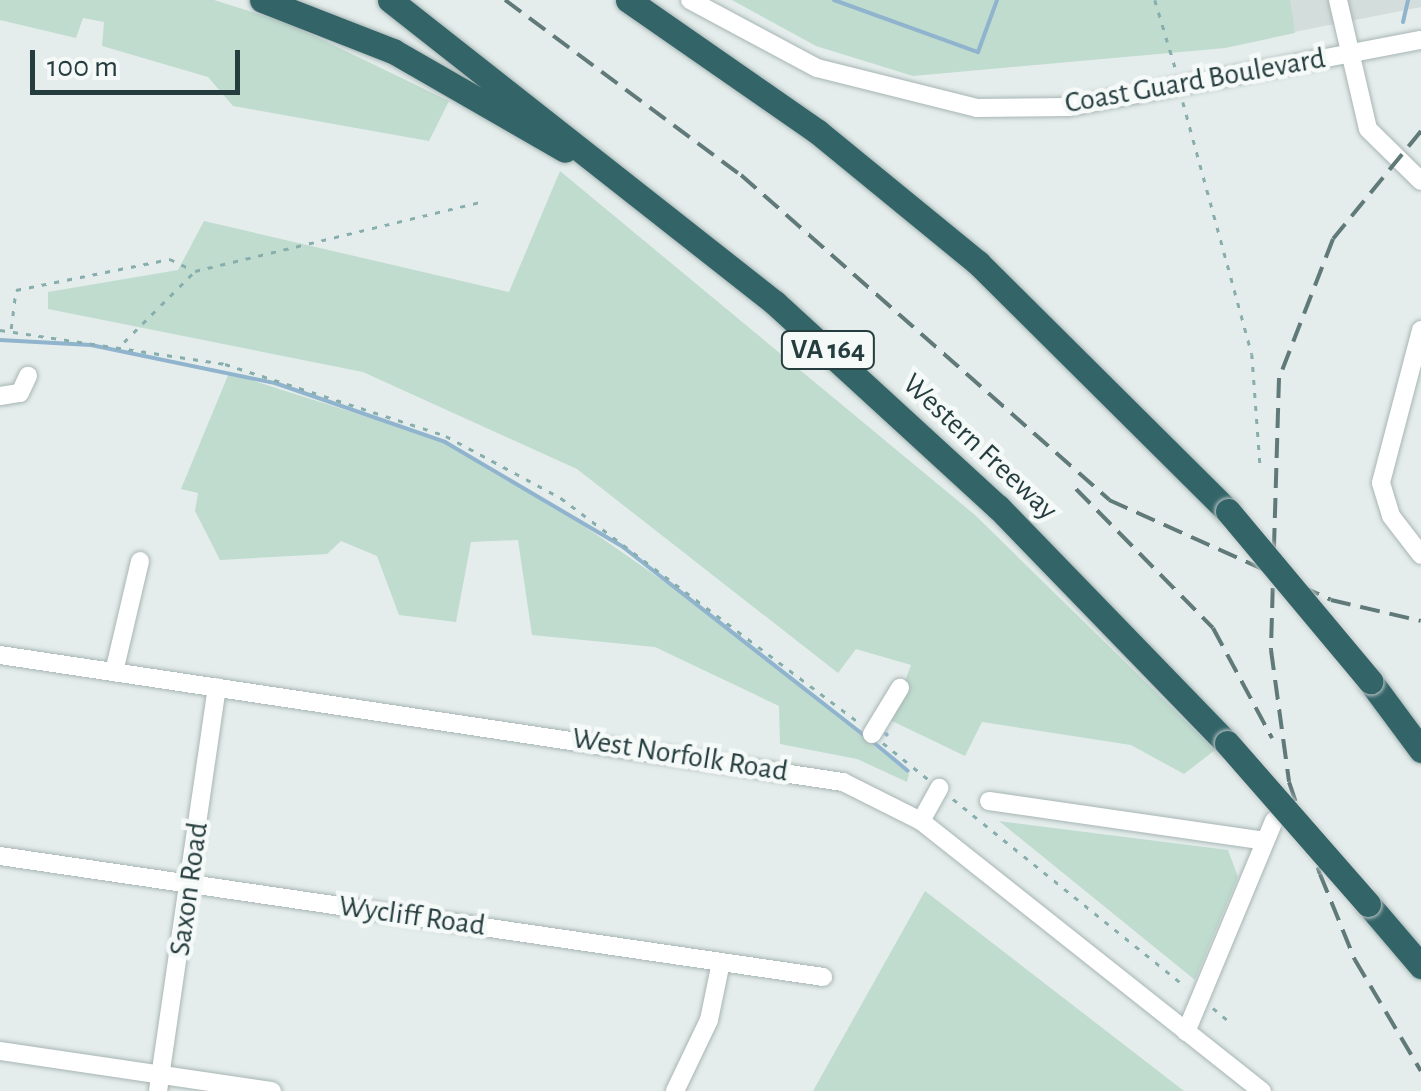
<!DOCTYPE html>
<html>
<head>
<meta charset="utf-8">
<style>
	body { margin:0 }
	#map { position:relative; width:1421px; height:1091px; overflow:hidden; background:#e4edeb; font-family:"Alegreya Sans",sans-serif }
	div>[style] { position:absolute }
	.built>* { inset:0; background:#d3dddb }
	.green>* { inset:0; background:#bfdccf }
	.stream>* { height:4px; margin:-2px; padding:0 2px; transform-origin:2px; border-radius:2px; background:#91b4ce }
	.path>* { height:2.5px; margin-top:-1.25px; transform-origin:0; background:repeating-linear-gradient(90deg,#87aead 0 5px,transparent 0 13px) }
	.roads { filter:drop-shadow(0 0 2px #a7b5b4) drop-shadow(0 0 2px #a7b5b4) }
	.minor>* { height:18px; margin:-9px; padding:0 9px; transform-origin:9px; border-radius:9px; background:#fff }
	.highway>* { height:25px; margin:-12.5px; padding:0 12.5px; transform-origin:12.5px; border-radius:12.5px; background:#326468 }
	.rail>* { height:4px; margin-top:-2px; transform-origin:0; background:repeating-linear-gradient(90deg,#607979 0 20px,transparent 0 30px) }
	.bridges { filter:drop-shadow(0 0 2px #c2c9c9) drop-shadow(0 0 2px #c2c9c9) }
	.highway-bridge>* { height:25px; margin:-12.5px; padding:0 12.5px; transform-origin:12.5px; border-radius:12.5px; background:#326468 }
	span { translate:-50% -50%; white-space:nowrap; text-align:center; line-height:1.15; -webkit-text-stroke:9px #f5f9f8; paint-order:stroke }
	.shield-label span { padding:2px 8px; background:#f5f9f8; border:2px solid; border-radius:8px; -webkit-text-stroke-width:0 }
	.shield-label { font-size:28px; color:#253d3e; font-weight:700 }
	.street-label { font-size:30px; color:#253d3e }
	.scale { position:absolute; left:30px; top:50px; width:210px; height:45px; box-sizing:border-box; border:5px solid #253d3e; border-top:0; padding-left:12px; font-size:30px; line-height:35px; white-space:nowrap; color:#253d3e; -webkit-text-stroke:8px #f5f9f8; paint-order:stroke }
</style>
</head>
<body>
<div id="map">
	<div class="built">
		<div style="clip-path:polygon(1193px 0,1421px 0,1421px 7px,1207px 49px)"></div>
	</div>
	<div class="green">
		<div style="clip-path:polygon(0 0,214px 0,290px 24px,449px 101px,429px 141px,233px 106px,208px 77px,102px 46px,104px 22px,83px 18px,76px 38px,0 20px)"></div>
		<div style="clip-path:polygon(732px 0,1290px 0,1295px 33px,1225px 48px,913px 76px,816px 46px)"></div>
		<div style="clip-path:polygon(560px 171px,975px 515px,1215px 750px,1184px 774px,1131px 745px,982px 722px,965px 756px,890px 720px,911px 665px,856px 649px,838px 673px,577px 469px,363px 372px,48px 309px,48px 292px,178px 270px,204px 221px,509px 292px)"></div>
		<div style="clip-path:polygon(229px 373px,440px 440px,551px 503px,711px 614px,909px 774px,907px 782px,857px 759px,780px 744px,779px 706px,655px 647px,532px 635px,518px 540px,471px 542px,456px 622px,399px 615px,377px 556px,341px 541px,327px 554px,220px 560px,195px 511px,198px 493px,181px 489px)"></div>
		<div style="clip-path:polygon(999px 821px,1228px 850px,1238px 877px,1195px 980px)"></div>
		<div style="clip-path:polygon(925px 891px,1184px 1091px,813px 1091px)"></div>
	</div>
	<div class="stream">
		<div style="left:834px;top:0;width:153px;rotate:19.9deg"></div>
		<div style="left:978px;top:52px;width:55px;rotate:-69.9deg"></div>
		<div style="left:1403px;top:22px;width:23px;rotate:-77deg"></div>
		<div style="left:0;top:340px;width:91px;rotate:3.1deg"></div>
		<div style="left:91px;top:345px;width:188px;rotate:11.7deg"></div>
		<div style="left:275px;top:383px;width:180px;rotate:19.1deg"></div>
		<div style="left:445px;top:442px;width:207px;rotate:30.5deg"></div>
		<div style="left:623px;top:547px;width:307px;rotate:38deg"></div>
		<div style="left:886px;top:734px;width:1px;rotate:45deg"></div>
		<div style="left:873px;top:742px;width:45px;rotate:39.6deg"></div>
	</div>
	<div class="path">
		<div style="left:1155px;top:0;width:73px;rotate:73.3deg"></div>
		<div style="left:1183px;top:102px;width:261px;rotate:74.7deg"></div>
		<div style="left:1252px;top:354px;width:110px;rotate:85.8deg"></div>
		<div style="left:11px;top:329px;width:39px;rotate:-83deg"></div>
		<div style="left:16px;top:290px;width:157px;rotate:-11.4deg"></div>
		<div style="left:170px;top:259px;width:25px;rotate:26deg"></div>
		<div style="left:0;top:330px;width:228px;rotate:8.6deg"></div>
		<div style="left:225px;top:364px;width:232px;rotate:18deg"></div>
		<div style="left:446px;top:436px;width:131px;rotate:28.3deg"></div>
		<div style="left:561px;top:498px;width:372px;rotate:37deg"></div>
		<div style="left:124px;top:342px;width:100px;rotate:-45deg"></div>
		<div style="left:195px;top:271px;width:297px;rotate:-13.6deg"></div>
		<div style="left:883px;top:743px;width:58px;rotate:38.7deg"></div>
		<div style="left:953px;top:799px;width:299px;rotate:38.9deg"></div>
		<div style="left:1213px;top:1008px;width:23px;rotate:40deg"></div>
	</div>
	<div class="roads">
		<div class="minor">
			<div style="left:690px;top:0;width:144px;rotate:28.2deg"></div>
			<div style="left:817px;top:68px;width:165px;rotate:14deg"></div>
			<div style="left:977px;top:108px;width:92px;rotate:-0.6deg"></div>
			<div style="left:1069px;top:107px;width:358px;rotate:-10.8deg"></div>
			<div style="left:1338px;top:0;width:132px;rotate:76.9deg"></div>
			<div style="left:1368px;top:129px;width:74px;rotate:44.5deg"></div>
			<div style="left:1421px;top:330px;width:158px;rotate:104.7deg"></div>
			<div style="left:1381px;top:483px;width:34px;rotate:73deg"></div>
			<div style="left:1391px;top:516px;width:49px;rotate:52.4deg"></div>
			<div style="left:0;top:396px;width:20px;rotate:-9deg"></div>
			<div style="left:20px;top:393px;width:19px;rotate:-65deg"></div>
			<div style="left:0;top:655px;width:853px;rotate:8.57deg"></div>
			<div style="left:843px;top:782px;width:87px;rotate:26.6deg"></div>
			<div style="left:921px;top:821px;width:435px;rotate:38.4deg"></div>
			<div style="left:114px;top:672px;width:114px;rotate:-76.8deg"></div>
			<div style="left:872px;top:734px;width:54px;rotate:-58.7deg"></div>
			<div style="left:989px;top:801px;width:279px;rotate:8.2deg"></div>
			<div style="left:921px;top:821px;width:38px;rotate:-61deg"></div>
			<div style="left:0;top:856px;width:832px;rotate:8.36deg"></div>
			<div style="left:1186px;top:1032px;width:229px;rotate:-67.4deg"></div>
			<div style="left:0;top:1051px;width:275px;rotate:8.4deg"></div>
			<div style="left:158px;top:1091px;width:408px;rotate:-81.7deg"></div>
			<div style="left:675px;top:1091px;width:79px;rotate:-64.4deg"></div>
			<div style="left:709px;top:1020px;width:59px;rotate:-78.3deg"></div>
		</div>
		<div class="highway">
			<div style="left:262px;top:0;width:141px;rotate:21.3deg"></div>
			<div style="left:393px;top:51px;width:198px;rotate:29.9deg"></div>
			<div style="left:390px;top:0;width:490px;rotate:38.2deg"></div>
			<div style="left:775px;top:303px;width:302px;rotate:42.5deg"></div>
			<div style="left:998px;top:507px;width:329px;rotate:45.9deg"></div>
			<div style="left:628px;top:0;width:231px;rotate:34.8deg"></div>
			<div style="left:818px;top:132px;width:207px;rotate:39.3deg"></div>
			<div style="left:978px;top:263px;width:352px;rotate:44.8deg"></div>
			<div style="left:1370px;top:681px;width:86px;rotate:53.5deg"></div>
			<div style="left:1368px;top:904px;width:82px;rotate:49.5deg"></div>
		</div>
	</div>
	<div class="rail">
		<div style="left:505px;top:0;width:294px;rotate:36.6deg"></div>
		<div style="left:741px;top:175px;width:491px;rotate:41.4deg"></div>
		<div style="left:1109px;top:500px;width:243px;rotate:24.2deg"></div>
		<div style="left:1331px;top:600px;width:92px;rotate:13.1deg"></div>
		<div style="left:1421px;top:131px;width:139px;rotate:129.2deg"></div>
		<div style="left:1333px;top:239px;width:149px;rotate:111.2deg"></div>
		<div style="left:1279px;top:378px;width:272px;rotate:91.7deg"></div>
		<div style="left:1271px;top:650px;width:133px;rotate:82.2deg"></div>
		<div style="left:1289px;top:782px;width:97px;rotate:71.4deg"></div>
		<div style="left:1320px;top:874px;width:93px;rotate:67.9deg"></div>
		<div style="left:1355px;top:960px;width:129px;rotate:59.3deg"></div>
		<div style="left:1076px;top:489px;width:195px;rotate:45.4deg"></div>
		<div style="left:1213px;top:628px;width:125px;rotate:61.8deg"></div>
	</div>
	<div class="bridges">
		<div class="highway-bridge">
			<div style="left:1228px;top:511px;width:222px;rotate:50.1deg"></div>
			<div style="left:1227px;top:743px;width:214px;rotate:48.8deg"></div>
		</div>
	</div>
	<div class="shield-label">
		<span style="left:828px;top:350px">VA 164</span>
	</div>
	<div class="street-label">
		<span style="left:1195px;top:81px;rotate:-10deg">Coast Guard Boulevard</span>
		<span style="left:980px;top:447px;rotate:43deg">Western Freeway</span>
		<span style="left:680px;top:755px;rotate:9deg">West Norfolk Road</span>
		<span style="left:189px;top:889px;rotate:-82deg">Saxon Road</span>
		<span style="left:412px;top:916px;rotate:8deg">Wycliff Road</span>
	</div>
	<div class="scale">100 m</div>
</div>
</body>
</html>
